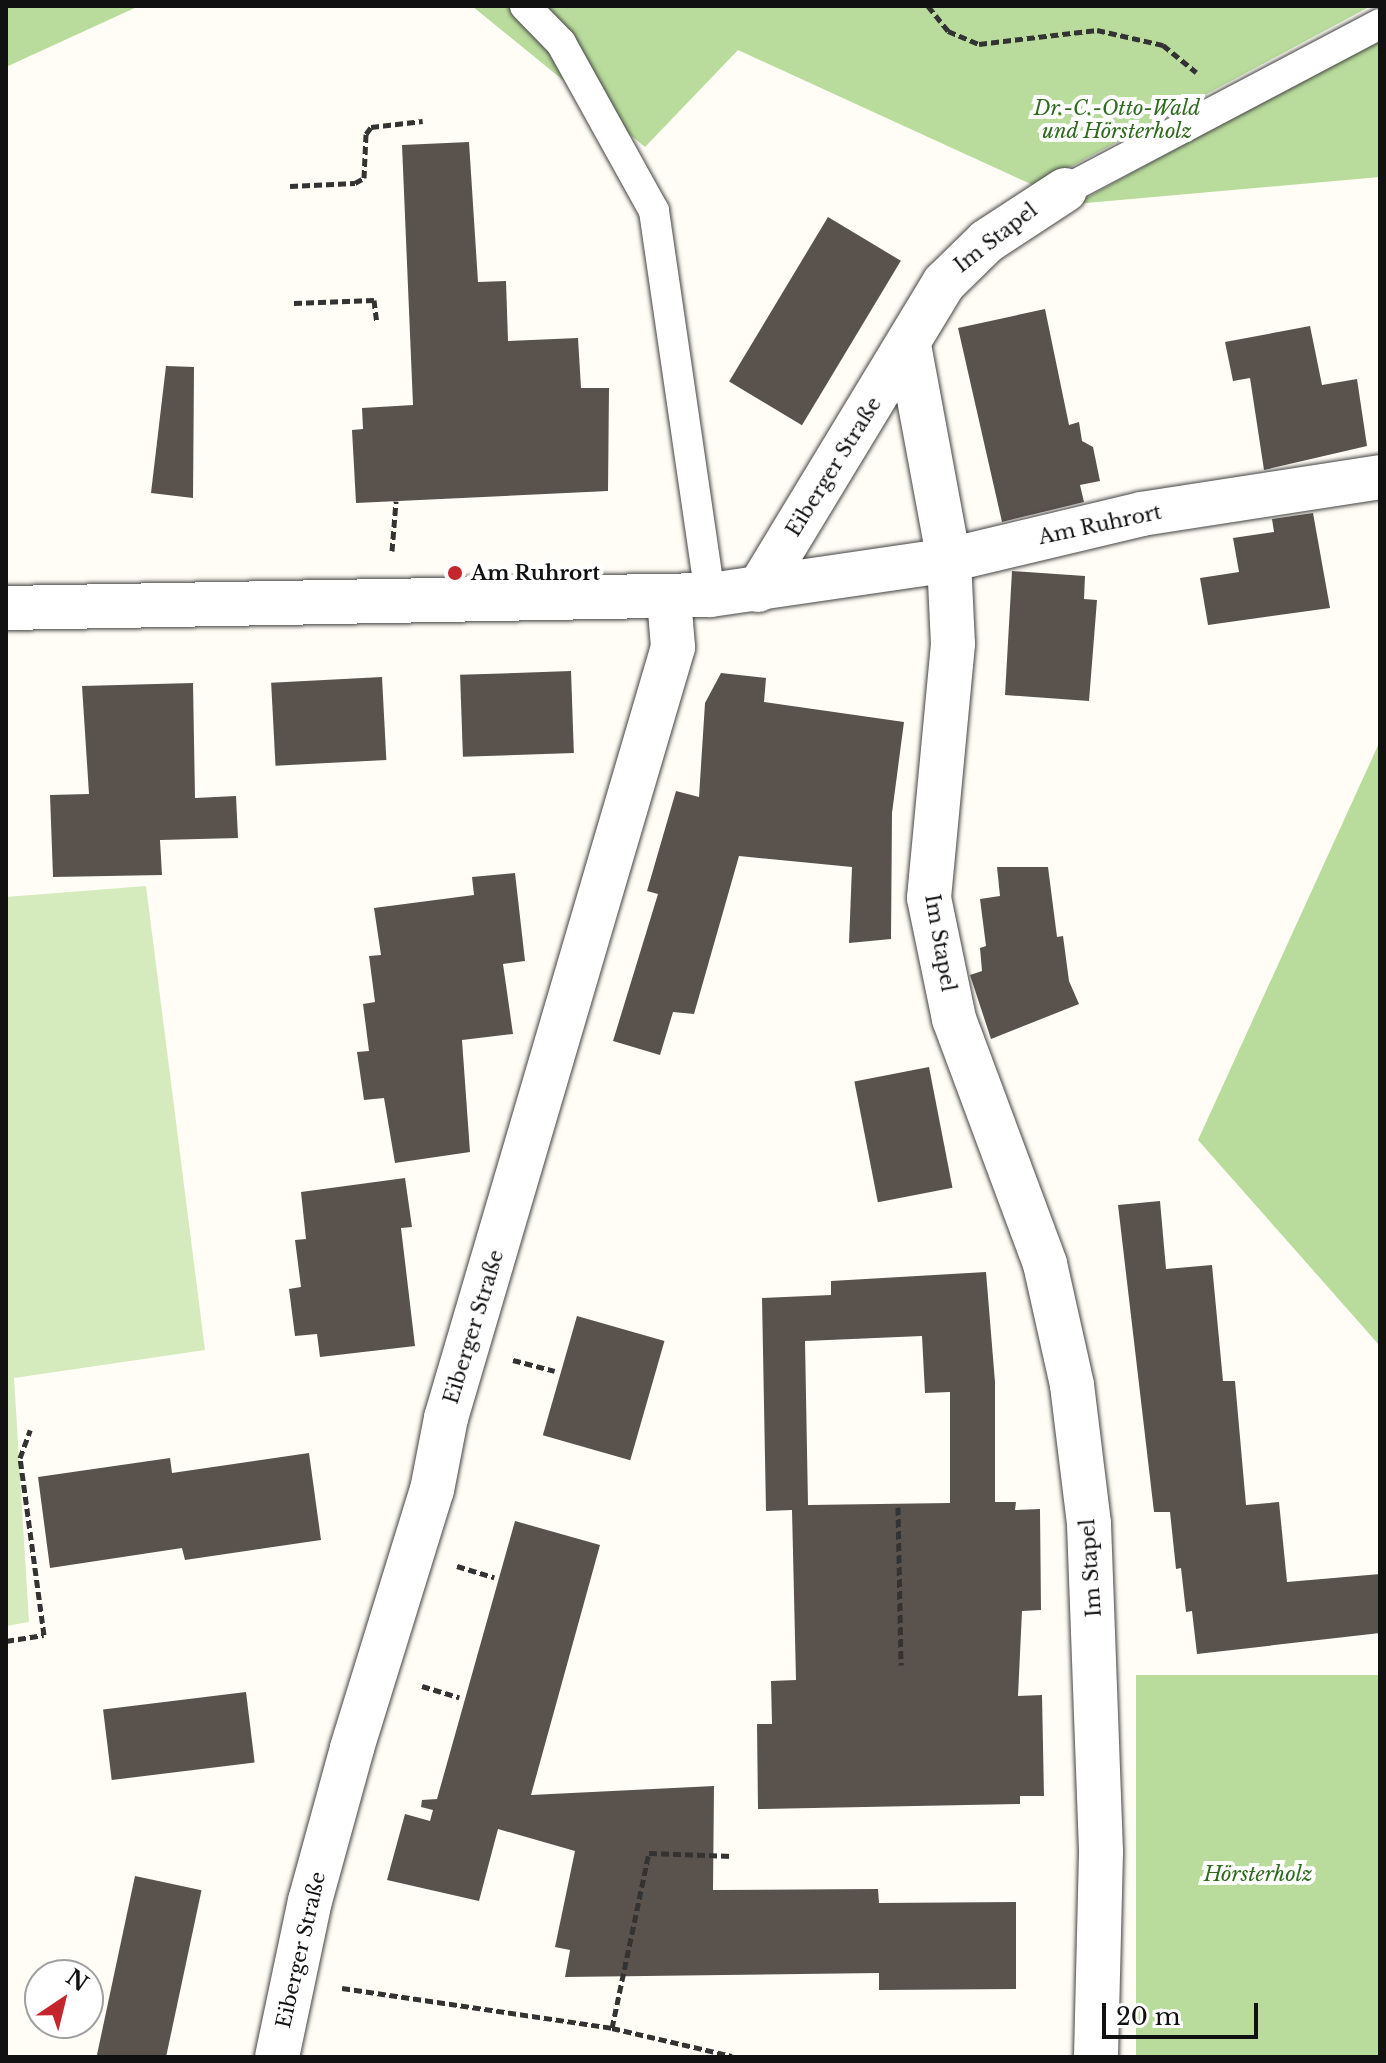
<!DOCTYPE html>
<html>
<head>
<meta charset="utf-8">
<style>
	body { margin:0 }
	#map { position:relative; width:1386px; height:2063px; overflow:hidden; background:#fffdf5; font-family:"Libre Baskerville",serif }
	div>[style] { position:absolute }
	.green>* { inset:0; background:#d5ebbd }
	.forest>* { inset:0; background:#b9dc9c; transform-origin:0 0 }
	.building>* { inset:0; background:#5a524d; transform-origin:0 0 }
	.path>* { height:5px; margin-top:-2.5px; transform-origin:0; background:repeating-linear-gradient(90deg,#333 0 8px,transparent 0 12px) }
	.roads { filter:drop-shadow(0 0 2px #444) drop-shadow(0 0 2px #444) }
	.lane>* { height:30px; margin:-15px; padding:0 15px; transform-origin:15px; border-radius:15px; background:#fff }
	.street>* { height:44px; margin:-22px; padding:0 22px; transform-origin:22px; border-radius:22px; background:#fff }
	.dots>* { width:22px; height:22px; translate:-50% -50%; box-sizing:border-box; border:4px solid #fff; border-radius:50% }
	span { translate:-50% -50%; white-space:nowrap; text-align:center; line-height:1.15; -webkit-text-stroke:8px #fff; paint-order:stroke }
	.park-label { font-size:20px; color:#2f6b1f; font-style:italic }
	.street-label { font-size:20px; color:#111 }
	.poi-label { font-size:20px; color:#111; font-weight:700 }
	.left { translate:0 -50%; text-align:left }
	.frame { position:absolute; inset:0; border:8px solid #111; pointer-events:none }
	.north { position:absolute; left:24px; top:1959px; width:80px; height:80px; box-sizing:border-box; background:#fff; border:2px solid #a0a0a0; border-radius:50%; rotate:35deg; font-size:22px; font-weight:700; line-height:32px; text-align:center; color:#111 }
	.north::after { content:''; display:block; margin:auto; width:28px; height:36px; background:#c4262e; clip-path:polygon(50% 0,100% 100%,50% 72%,0 100%) }
	.scale { position:absolute; left:1102px; top:2003px; width:156px; height:36px; box-sizing:border-box; border:4px solid #111; border-top:0; padding-left:10px; font-size:24px; line-height:28px; white-space:nowrap; color:#111; -webkit-text-stroke:6px #fff; paint-order:stroke }
</style>
</head>
<body>
<div id="map">
	<div class="green">
		<div style="clip-path:polygon(146px 886px,205px 1350px,14px 1378px,29px 1622px,6px 1626px,6px 897px)"></div>
	</div>
	<div class="forest">
		<div style="clip-path:polygon(6px 6px,139px 6px,6px 67px)"></div>
		<div style="clip-path:polygon(472px 6px,1371px 6px,1035px 186px,738px 50px,645px 147px)"></div>
		<div style="clip-path:polygon(1380px 37px,1380px 177px,1075px 204px)"></div>
		<div style="clip-path:polygon(1380px 741px,1380px 1346px,1198px 1140px)"></div>
		<div style="left:1380px;top:1675px;width:382px;height:244px;rotate:90deg"></div>
	</div>
	<div class="building">
		<div style="clip-path:polygon(469px 142px,478px 282px,506px 281px,508px 341px,578px 338px,581px 388px,609px 388px,608px 491px,356px 503px,352px 430px,363px 429px,362px 408px,413px 405px,402px 145px)"></div>
		<div style="left:828px;top:217px;width:85px;height:192px;rotate:31deg"></div>
		<div style="clip-path:polygon(1045px 309px,1069px 425px,1079px 422px,1082px 441px,1093px 447px,1100px 481px,1080px 485px,1084px 502px,1002px 522px,958px 328px)"></div>
		<div style="clip-path:polygon(1310px 326px,1322px 385px,1357px 379px,1367px 446px,1264px 470px,1250px 378px,1233px 381px,1225px 342px)"></div>
		<div style="clip-path:polygon(166px 366px,194px 367px,193px 498px,151px 493px)"></div>
		<div style="clip-path:polygon(1313px 513px,1330px 608px,1208px 625px,1200px 578px,1239px 572px,1233px 538px,1274px 532px,1272px 519px)"></div>
		<div style="clip-path:polygon(1012px 571px,1085px 576px,1084px 599px,1097px 600px,1089px 701px,1005px 695px)"></div>
		<div style="left:571px;top:671px;width:82px;height:111px;rotate:88deg"></div>
		<div style="clip-path:polygon(721px 673px,766px 678px,764px 702px,904px 722px,892px 813px,891px 939px,849px 943px,852px 867px,739px 856px,694px 1014px,673px 1012px,660px 1055px,613px 1041px,658px 894px,647px 891px,676px 791px,699px 797px,705px 703px)"></div>
		<div style="left:382px;top:677px;width:83px;height:111px;rotate:87deg"></div>
		<div style="clip-path:polygon(193px 683px,195px 798px,236px 796px,238px 838px,160px 840px,162px 875px,53px 877px,50px 795px,89px 794px,82px 686px)"></div>
		<div style="clip-path:polygon(997px 867px,1048px 867px,1057px 937px,1063px 936px,1069px 981px,1079px 1004px,991px 1039px,970px 975px,982px 971px,980px 948px,986px 946px,980px 899px,1000px 896px)"></div>
		<div style="clip-path:polygon(515px 873px,525px 961px,503px 964px,513px 1034px,462px 1040px,470px 1152px,395px 1163px,384px 1098px,364px 1100px,357px 1052px,369px 1051px,363px 1004px,375px 1002px,369px 956px,381px 955px,374px 908px,474px 895px,472px 877px)"></div>
		<div style="left:929px;top:1067px;width:123px;height:76px;rotate:79deg"></div>
		<div style="clip-path:polygon(405px 1178px,412px 1227px,401px 1228px,415px 1346px,320px 1357px,317px 1334px,295px 1336px,289px 1289px,301px 1287px,295px 1240px,306px 1239px,301px 1192px)"></div>
		<div style="clip-path:polygon(1160px 1201px,1166px 1269px,1212px 1265px,1223px 1381px,1235px 1381px,1246px 1505px,1279px 1502px,1287px 1582px,1380px 1574px,1380px 1633px,1197px 1654px,1192px 1611px,1186px 1612px,1181px 1568px,1176px 1569px,1170px 1512px,1154px 1512px,1118px 1205px)"></div>
		<div style="clip-path:polygon(evenodd,986px 1272px,995px 1382px,995px 1502px,1016px 1502px,1015px 1510px,1040px 1509px,1041px 1610px,1022px 1611px,1018px 1696px,1042px 1695px,1044px 1796px,1020px 1796px,1020px 1804px,758px 1809px,757px 1724px,772px 1724px,771px 1681px,796px 1680px,792px 1510px,766px 1511px,762px 1298px,831px 1295px,831px 1281px,986px 1272px,922px 1336px,925px 1393px,950px 1392px,950px 1503px,808px 1505px,805px 1341px,922px 1336px)"></div>
		<div style="left:577px;top:1316px;width:91px;height:124px;rotate:16deg"></div>
		<div style="clip-path:polygon(309px 1453px,321px 1540px,185px 1560px,182px 1548px,50px 1568px,38px 1477px,170px 1458px,172px 1473px)"></div>
		<div style="clip-path:polygon(515px 1521px,600px 1545px,531px 1795px,714px 1786px,713px 1890px,878px 1889px,879px 1903px,1016px 1902px,1016px 1989px,879px 1990px,879px 1973px,565px 1977px,570px 1950px,555px 1947px,575px 1851px,498px 1829px,479px 1901px,387px 1880px,405px 1814px,430px 1821px,433px 1810px,421px 1807px,422px 1800px,437px 1799px)"></div>
		<div style="left:246px;top:1692px;width:71px;height:144px;rotate:83deg"></div>
		<div style="left:135px;top:1876px;width:68px;height:185px;rotate:12deg"></div>
	</div>
	<div class="path">
		<div style="left:928px;top:6px;width:32px;rotate:51deg"></div>
		<div style="left:948px;top:31px;width:34px;rotate:23deg"></div>
		<div style="left:979px;top:44px;width:119px;rotate:-6.8deg"></div>
		<div style="left:1097px;top:30px;width:68px;rotate:12.8deg"></div>
		<div style="left:1163px;top:45px;width:43px;rotate:39.3deg"></div>
		<div style="left:290px;top:186px;width:65px;rotate:-2.6deg"></div>
		<div style="left:355px;top:183px;width:10px;rotate:-29deg"></div>
		<div style="left:364px;top:178px;width:44px;rotate:-87.4deg"></div>
		<div style="left:366px;top:134px;width:9px;rotate:-54deg"></div>
		<div style="left:371px;top:127px;width:52px;rotate:-6.6deg"></div>
		<div style="left:294px;top:303px;width:80px;rotate:-2.1deg"></div>
		<div style="left:374px;top:300px;width:23px;rotate:83deg"></div>
		<div style="left:392px;top:551px;width:50px;rotate:-85.4deg"></div>
		<div style="left:513px;top:1360px;width:43px;rotate:14.7deg"></div>
		<div style="left:898px;top:1507px;width:158px;rotate:88.9deg"></div>
		<div style="left:457px;top:1566px;width:39px;rotate:17deg"></div>
		<div style="left:6px;top:1641px;width:38px;rotate:-9deg"></div>
		<div style="left:44px;top:1635px;width:179px;rotate:-97.7deg"></div>
		<div style="left:20px;top:1458px;width:30px;rotate:-70deg"></div>
		<div style="left:422px;top:1686px;width:39px;rotate:17deg"></div>
		<div style="left:342px;top:1988px;width:273px;rotate:8.4deg"></div>
		<div style="left:612px;top:2028px;width:123px;rotate:13.1deg"></div>
		<div style="left:612px;top:2028px;width:179px;rotate:-78.1deg"></div>
		<div style="left:649px;top:1853px;width:84px;rotate:2deg"></div>
	</div>
	<div class="roads">
		<div class="lane">
			<div style="left:525px;top:6px;width:52px;rotate:45.8deg"></div>
			<div style="left:561px;top:43px;width:192px;rotate:61deg"></div>
			<div style="left:654px;top:211px;width:388px;rotate:81.7deg"></div>
			<div style="left:1065px;top:190px;width:356px;rotate:-27.8deg"></div>
		</div>
		<div class="street">
			<div style="left:909px;top:345px;width:219px;rotate:79.5deg"></div>
			<div style="left:949px;top:560px;width:84px;rotate:87.3deg"></div>
			<div style="left:953px;top:644px;width:255px;rotate:95.4deg"></div>
			<div style="left:929px;top:898px;width:124px;rotate:78.3deg"></div>
			<div style="left:954px;top:1019px;width:261px;rotate:69.6deg"></div>
			<div style="left:1045px;top:1264px;width:124px;rotate:77.4deg"></div>
			<div style="left:1072px;top:1385px;width:140px;rotate:83deg"></div>
			<div style="left:1089px;top:1524px;width:328px;rotate:87.9deg"></div>
			<div style="left:1101px;top:1852px;width:205px;rotate:91.4deg"></div>
			<div style="left:758px;top:590px;width:359px;rotate:-58.8deg"></div>
			<div style="left:944px;top:283px;width:60px;rotate:-44.3deg"></div>
			<div style="left:987px;top:241px;width:93px;rotate:-33.2deg"></div>
			<div style="left:6px;top:608px;width:704px;rotate:-1.06deg"></div>
			<div style="left:710px;top:595px;width:242px;rotate:-8.3deg"></div>
			<div style="left:949px;top:560px;width:198px;rotate:-13.4deg"></div>
			<div style="left:1142px;top:514px;width:241px;rotate:-8.8deg"></div>
			<div style="left:277px;top:2057px;width:159px;rotate:-78.1deg"></div>
			<div style="left:310px;top:1901px;width:159px;rotate:-74.6deg"></div>
			<div style="left:352px;top:1748px;width:270px;rotate:-72.8deg"></div>
			<div style="left:432px;top:1490px;width:73px;rotate:-79deg"></div>
			<div style="left:446px;top:1418px;width:804px;rotate:-73.59deg"></div>
			<div style="left:673px;top:647px;width:49px;rotate:-94.7deg"></div>
		</div>
	</div>
	<div class="dots">
		<div style="left:455px;top:573px;background:#c4262e"></div>
	</div>
	<div class="park-label">
		<span style="left:1117px;top:120px">Dr.-C.-Otto-Wald<br>und Hörsterholz</span>
		<span style="left:1258px;top:1874px">Hörsterholz</span>
	</div>
	<div class="street-label">
		<span style="left:996px;top:238px;rotate:-38deg">Im Stapel</span>
		<span style="left:834px;top:467px;rotate:-58deg">Eiberger Straße</span>
		<span style="left:1100px;top:525px;rotate:-12deg">Am Ruhrort</span>
		<span style="left:940px;top:943px;rotate:80deg">Im Stapel</span>
		<span style="left:474px;top:1327px;rotate:-73deg">Eiberger Straße</span>
		<span style="left:1091px;top:1568px;rotate:-94deg">Im Stapel</span>
		<span style="left:301px;top:1950px;rotate:-77deg">Eiberger Straße</span>
	</div>
	<div class="poi-label">
		<span class="left" style="left:471px;top:573px">Am Ruhrort</span>
	</div>
	<div class="frame"></div>
	<div class="north">N</div>
	<div class="scale">20 m</div>
</div>
</body>
</html>
